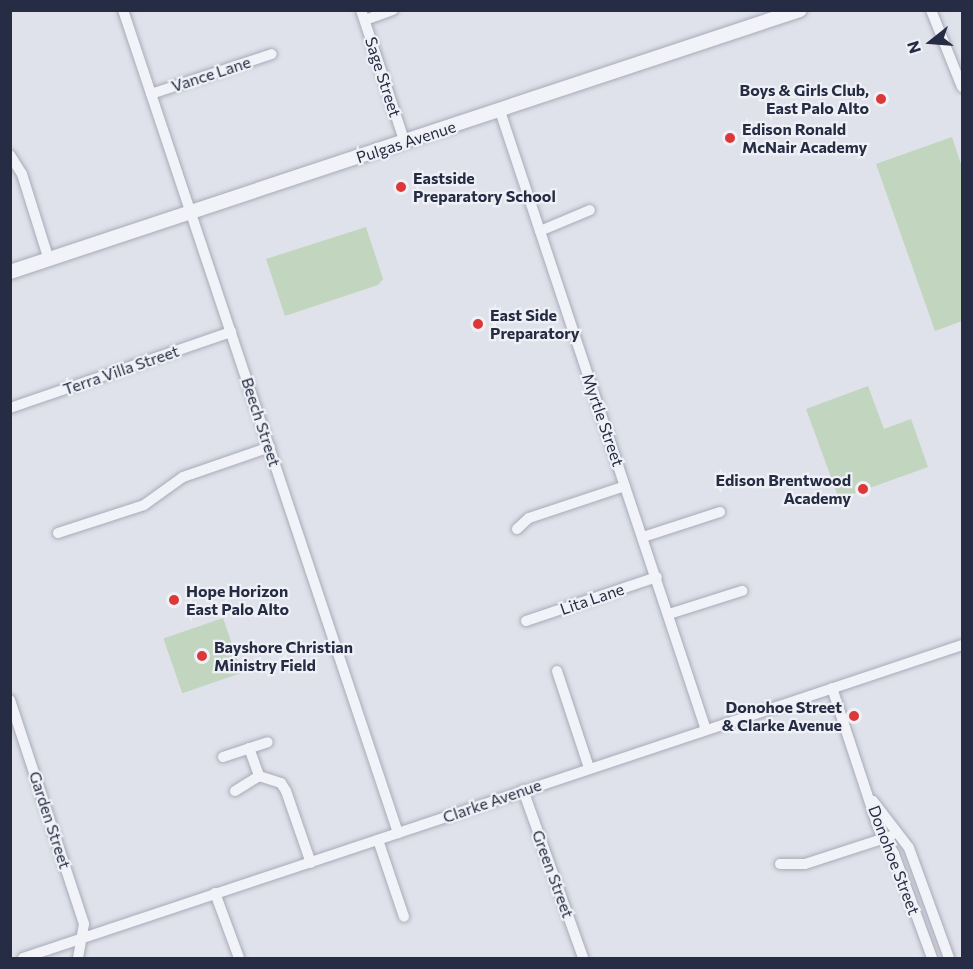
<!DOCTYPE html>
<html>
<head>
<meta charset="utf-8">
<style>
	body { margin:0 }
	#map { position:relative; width:973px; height:969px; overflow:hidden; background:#dfe2ea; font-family:Commissioner,sans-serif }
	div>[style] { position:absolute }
	.green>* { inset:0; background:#c1d5bf; transform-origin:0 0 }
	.roads { filter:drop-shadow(0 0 2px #a8abb8) drop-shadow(0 0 2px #a8abb8) }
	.minor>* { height:10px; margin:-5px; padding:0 5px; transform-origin:5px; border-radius:5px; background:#f2f3f8 }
	.tertiary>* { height:14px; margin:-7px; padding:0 7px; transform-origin:7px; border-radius:7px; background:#f2f3f8 }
	.dots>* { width:16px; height:16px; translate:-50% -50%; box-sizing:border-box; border:3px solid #eff1f7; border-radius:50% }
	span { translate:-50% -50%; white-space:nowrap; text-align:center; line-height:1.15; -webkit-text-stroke:4.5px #eff1f7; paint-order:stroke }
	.street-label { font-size:16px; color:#262c43 }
	.poi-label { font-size:16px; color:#262c43; font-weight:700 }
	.right { translate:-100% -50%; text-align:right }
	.left { translate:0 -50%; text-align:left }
	.frame { position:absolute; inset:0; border:12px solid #262c43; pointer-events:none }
	.north { position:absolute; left:901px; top:12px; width:60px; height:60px; -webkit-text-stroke:4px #eff1f7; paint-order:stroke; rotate:253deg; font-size:16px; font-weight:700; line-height:24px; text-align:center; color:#262c43 }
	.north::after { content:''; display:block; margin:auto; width:21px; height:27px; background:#262c43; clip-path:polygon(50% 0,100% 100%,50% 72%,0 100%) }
</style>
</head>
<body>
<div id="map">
	<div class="green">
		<div style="clip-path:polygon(952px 137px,962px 167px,962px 321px,935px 331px,876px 164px)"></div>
		<div style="clip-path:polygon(366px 227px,383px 279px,378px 285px,285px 316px,266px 259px)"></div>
		<div style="clip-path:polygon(868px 386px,884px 429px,911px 419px,928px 467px,839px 499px,806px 409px)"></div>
		<div style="left:223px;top:618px;width:58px;height:63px;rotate:71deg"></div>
	</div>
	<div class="roads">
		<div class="minor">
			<div style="left:123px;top:10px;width:868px;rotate:71.52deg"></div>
			<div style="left:361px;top:10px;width:140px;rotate:71.7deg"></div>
			<div style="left:931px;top:10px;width:83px;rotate:68.1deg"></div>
			<div style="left:365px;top:20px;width:30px;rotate:-20deg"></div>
			<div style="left:151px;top:94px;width:127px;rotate:-18.3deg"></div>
			<div style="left:500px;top:111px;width:652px;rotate:71.59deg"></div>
			<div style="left:10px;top:155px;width:22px;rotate:58deg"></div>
			<div style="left:22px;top:174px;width:90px;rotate:72.6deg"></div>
			<div style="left:540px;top:231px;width:54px;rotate:-22.8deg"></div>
			<div style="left:10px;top:408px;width:234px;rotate:-19deg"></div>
			<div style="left:517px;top:529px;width:16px;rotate:-43deg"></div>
			<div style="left:529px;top:518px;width:101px;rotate:-18.4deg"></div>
			<div style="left:58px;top:533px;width:90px;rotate:-18deg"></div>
			<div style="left:144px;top:505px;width:48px;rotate:-35.7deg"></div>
			<div style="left:183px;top:477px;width:92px;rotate:-19deg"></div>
			<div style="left:643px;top:537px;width:81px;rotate:-18deg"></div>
			<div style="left:669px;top:614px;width:77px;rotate:-17.5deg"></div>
			<div style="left:526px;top:621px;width:138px;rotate:-18.6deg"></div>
			<div style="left:557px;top:671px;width:102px;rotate:71.7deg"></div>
			<div style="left:832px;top:688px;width:146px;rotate:71.7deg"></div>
			<div style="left:878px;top:827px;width:31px;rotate:59deg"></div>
			<div style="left:894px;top:854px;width:111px;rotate:69.9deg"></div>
			<div style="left:10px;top:700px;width:236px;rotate:71.7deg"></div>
			<div style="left:84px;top:924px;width:35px;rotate:100deg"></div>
			<div style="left:249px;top:748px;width:30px;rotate:70deg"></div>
			<div style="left:259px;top:776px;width:23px;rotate:18deg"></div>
			<div style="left:281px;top:783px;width:9px;rotate:58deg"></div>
			<div style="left:286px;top:791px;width:76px;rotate:70.9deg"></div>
			<div style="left:223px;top:757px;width:47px;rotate:-18.4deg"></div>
			<div style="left:523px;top:790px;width:178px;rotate:70.3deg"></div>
			<div style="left:235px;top:791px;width:28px;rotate:-32deg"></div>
			<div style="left:873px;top:801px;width:59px;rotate:52.5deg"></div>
			<div style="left:909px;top:848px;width:117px;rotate:70deg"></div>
			<div style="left:378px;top:840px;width:81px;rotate:71.3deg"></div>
			<div style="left:780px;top:864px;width:25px"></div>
			<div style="left:805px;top:864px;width:90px;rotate:-18deg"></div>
			<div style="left:215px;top:893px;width:69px;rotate:69.7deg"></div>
			<div style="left:23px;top:958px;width:990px;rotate:-18.43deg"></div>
		</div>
		<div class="tertiary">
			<div style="left:10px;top:272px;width:832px;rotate:-18.35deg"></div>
		</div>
	</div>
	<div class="dots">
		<div style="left:881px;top:99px;background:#dc3837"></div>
		<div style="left:730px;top:138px;background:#dc3837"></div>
		<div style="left:401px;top:187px;background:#dc3837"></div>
		<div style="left:478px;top:324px;background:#dc3837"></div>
		<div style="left:863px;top:489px;background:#dc3837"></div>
		<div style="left:174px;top:600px;background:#dc3837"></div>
		<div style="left:202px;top:656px;background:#dc3837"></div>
		<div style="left:854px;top:716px;background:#dc3837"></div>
	</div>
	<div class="street-label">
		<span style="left:211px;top:74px;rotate:-18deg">Vance Lane</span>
		<span style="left:383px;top:77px;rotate:72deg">Sage Street</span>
		<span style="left:406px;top:142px;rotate:-18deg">Pulgas Avenue</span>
		<span style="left:121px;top:370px;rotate:-19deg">Terra Villa Street</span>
		<span style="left:603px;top:420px;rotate:71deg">Myrtle Street</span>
		<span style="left:261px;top:422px;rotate:72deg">Beech Street</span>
		<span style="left:592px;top:599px;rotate:-19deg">Lita Lane</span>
		<span style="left:492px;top:801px;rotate:-19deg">Clarke Avenue</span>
		<span style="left:50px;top:820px;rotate:72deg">Garden Street</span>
		<span style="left:894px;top:860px;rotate:69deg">Donohoe Street</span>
		<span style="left:553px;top:874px;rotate:70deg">Green Street</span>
	</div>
	<div class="poi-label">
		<span class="right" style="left:869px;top:99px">Boys &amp; Girls Club,<br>East Palo Alto</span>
		<span class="left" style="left:742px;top:138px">Edison Ronald<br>McNair Academy</span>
		<span class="left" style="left:413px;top:187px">Eastside<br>Preparatory School</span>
		<span class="left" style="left:490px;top:324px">East Side<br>Preparatory</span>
		<span class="right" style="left:851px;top:489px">Edison Brentwood<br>Academy</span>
		<span class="left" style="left:186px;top:600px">Hope Horizon<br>East Palo Alto</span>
		<span class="left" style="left:214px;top:656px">Bayshore Christian<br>Ministry Field</span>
		<span class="right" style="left:842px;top:716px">Donohoe Street<br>&amp; Clarke Avenue</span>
	</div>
	<div class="frame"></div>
	<div class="north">N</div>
</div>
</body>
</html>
